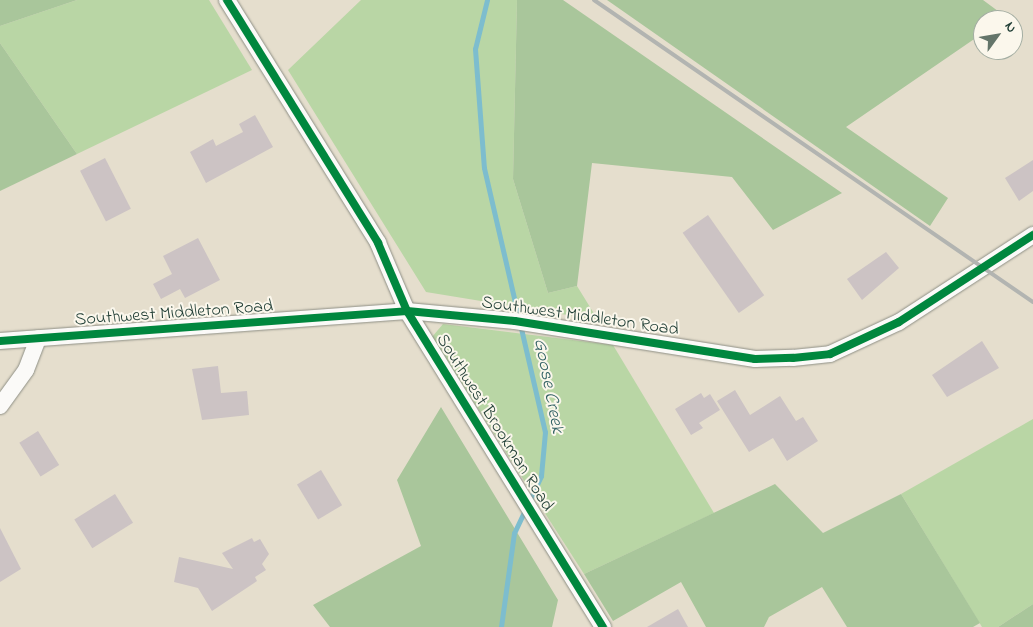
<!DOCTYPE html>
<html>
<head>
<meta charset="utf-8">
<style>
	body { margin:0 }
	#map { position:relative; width:1033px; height:627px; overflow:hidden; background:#e5decd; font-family:"Indie Flower",sans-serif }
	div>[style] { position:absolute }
	.green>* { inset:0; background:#b9d6a5 }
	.forest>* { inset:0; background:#a9c69b }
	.stream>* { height:5px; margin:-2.5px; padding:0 2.5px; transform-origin:2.5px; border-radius:2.5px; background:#7dbdce }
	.building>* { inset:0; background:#ccc3c4; transform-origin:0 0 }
	.roads { filter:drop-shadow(0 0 1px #8e8f85) drop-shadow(0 0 1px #8e8f85) }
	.street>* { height:16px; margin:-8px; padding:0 8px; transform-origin:8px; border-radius:8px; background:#fbfaf8 }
	.rail>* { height:4px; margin:-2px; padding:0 2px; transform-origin:2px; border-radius:2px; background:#b2b4b1 }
	.cycleway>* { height:8px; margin:-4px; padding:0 4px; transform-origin:4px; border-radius:4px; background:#00873e }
	span { translate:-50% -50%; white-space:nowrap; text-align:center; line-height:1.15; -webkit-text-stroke:4px #fbf7ec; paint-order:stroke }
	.street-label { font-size:18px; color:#1f3d34 }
	.water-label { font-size:19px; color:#2e5f62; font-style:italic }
	.north { position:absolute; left:973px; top:10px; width:50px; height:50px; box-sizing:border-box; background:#fbf7ec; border:1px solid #a3ada2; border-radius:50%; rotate:58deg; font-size:14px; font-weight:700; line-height:20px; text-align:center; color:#1f3d34 }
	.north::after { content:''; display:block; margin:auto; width:18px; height:22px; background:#64756a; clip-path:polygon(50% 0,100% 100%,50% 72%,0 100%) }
</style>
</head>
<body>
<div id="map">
	<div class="green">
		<div style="clip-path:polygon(77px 0,209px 0,252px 70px,77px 154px,0 43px,0 26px)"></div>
		<div style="clip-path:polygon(361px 0,517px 0,513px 179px,548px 293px,577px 286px,598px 320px,426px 292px,288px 70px)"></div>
		<div style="clip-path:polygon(443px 324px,613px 345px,714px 513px,584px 574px,432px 337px)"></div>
		<div style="clip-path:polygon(1033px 419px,1033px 604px,998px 627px,982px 627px,901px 494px)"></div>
	</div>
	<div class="forest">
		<div style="clip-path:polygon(0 0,77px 0,0 26px)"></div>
		<div style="clip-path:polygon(517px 0,563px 0,842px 193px,773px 230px,732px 177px,592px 163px,577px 286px,548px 293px,513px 179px)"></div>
		<div style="clip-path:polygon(607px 0,983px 0,1006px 17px,983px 20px,983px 33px,846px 127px,948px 198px,930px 226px)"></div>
		<div style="clip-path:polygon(0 43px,77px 154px,0 191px)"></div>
		<div style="clip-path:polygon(441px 407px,558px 600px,552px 627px,330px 627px,313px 605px,421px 546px,397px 480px)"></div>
		<div style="clip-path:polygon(775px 484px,823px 533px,901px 494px,980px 623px,973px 627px,847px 627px,822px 587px,769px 617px,764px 627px,706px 627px,681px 582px,613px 621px,584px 574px)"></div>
		<div style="clip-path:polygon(1033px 604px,1033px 627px,998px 627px)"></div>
	</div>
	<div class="stream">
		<div style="left:487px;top:0;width:50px;rotate:103.8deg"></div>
		<div style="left:475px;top:49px;width:119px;rotate:85.7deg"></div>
		<div style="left:484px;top:168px;width:271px;rotate:77deg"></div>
		<div style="left:545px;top:432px;width:44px;rotate:95.2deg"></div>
		<div style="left:541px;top:476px;width:63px;rotate:115.3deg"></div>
		<div style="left:514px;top:533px;width:95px;rotate:97.9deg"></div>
	</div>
	<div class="building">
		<div style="clip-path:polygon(255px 115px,273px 147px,206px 183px,190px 152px,213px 139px,216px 146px,243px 132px,239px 124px)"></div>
		<div style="left:105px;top:158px;width:57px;height:28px;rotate:63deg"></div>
		<div style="clip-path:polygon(1033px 160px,1033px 191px,1019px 201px,1005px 178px)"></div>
		<div style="left:708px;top:215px;width:98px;height:31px;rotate:55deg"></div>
		<div style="clip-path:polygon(198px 238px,220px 280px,185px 298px,180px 289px,161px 299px,153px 284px,172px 274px,163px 256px)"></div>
		<div style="clip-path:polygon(886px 252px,899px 268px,862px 300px,847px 279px)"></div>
		<div style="clip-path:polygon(982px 341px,999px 368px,947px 397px,932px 375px)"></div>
		<div style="clip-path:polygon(218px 366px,221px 393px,247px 391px,249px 415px,202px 420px,192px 369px)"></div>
		<div style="clip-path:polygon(735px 390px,750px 415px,780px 396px,796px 421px,803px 417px,818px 441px,787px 461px,773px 438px,749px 452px,717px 401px)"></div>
		<div style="clip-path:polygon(701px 393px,704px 398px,710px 394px,720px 410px,699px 423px,703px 428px,691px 435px,675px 409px)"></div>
		<div style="left:38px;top:431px;width:40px;height:22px;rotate:58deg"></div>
		<div style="left:321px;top:470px;width:41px;height:28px;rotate:59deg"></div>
		<div style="left:115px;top:494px;width:34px;height:48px;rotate:58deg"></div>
		<div style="clip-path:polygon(0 528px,21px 569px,0 582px)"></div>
		<div style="clip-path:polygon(252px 538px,254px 542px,260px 539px,269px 554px,262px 564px,266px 570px,255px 577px,257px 581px,212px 611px,198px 588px,174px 582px,179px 557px,233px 569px,222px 553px)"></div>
		<div style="clip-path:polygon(678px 609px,688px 627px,647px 627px)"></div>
	</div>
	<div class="roads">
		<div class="street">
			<div style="left:227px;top:0;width:286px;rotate:58.1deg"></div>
			<div style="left:378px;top:243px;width:74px;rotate:66.9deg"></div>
			<div style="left:407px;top:311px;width:372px;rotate:58.2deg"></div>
			<div style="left:0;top:341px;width:408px;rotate:-4.2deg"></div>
			<div style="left:407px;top:311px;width:108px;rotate:5.3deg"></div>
			<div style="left:515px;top:321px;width:243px;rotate:9deg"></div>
			<div style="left:755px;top:359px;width:38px;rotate:-2deg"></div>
			<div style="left:793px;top:358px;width:37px;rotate:-6deg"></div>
			<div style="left:830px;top:354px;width:76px;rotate:-24.9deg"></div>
			<div style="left:899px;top:322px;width:160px;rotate:-33deg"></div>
			<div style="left:0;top:406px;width:44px;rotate:-54.2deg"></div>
			<div style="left:26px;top:370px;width:34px;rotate:-69deg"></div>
		</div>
	</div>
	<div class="rail">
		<div style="left:594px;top:0;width:533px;rotate:34.53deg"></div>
	</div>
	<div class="cycleway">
		<div style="left:227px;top:0;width:286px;rotate:58.1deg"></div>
		<div style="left:378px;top:243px;width:74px;rotate:66.9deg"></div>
		<div style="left:407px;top:311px;width:372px;rotate:58.2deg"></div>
		<div style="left:0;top:341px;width:408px;rotate:-4.2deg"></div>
		<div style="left:407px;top:311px;width:108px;rotate:5.3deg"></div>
		<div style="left:515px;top:321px;width:243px;rotate:9deg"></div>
		<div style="left:755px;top:359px;width:38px;rotate:-2deg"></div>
		<div style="left:793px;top:358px;width:37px;rotate:-6deg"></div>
		<div style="left:830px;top:354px;width:76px;rotate:-24.9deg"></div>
		<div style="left:899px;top:322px;width:160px;rotate:-33deg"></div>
	</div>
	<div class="street-label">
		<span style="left:174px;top:314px;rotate:-4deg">Southwest Middleton Road</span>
		<span style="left:580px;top:317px;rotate:8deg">Southwest Middleton Road</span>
		<span style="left:494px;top:423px;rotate:58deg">Southwest Brookman Road</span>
	</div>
	<div class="water-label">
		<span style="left:548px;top:386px;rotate:79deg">Goose Creek</span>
	</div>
	<div class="north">N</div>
</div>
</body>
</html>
